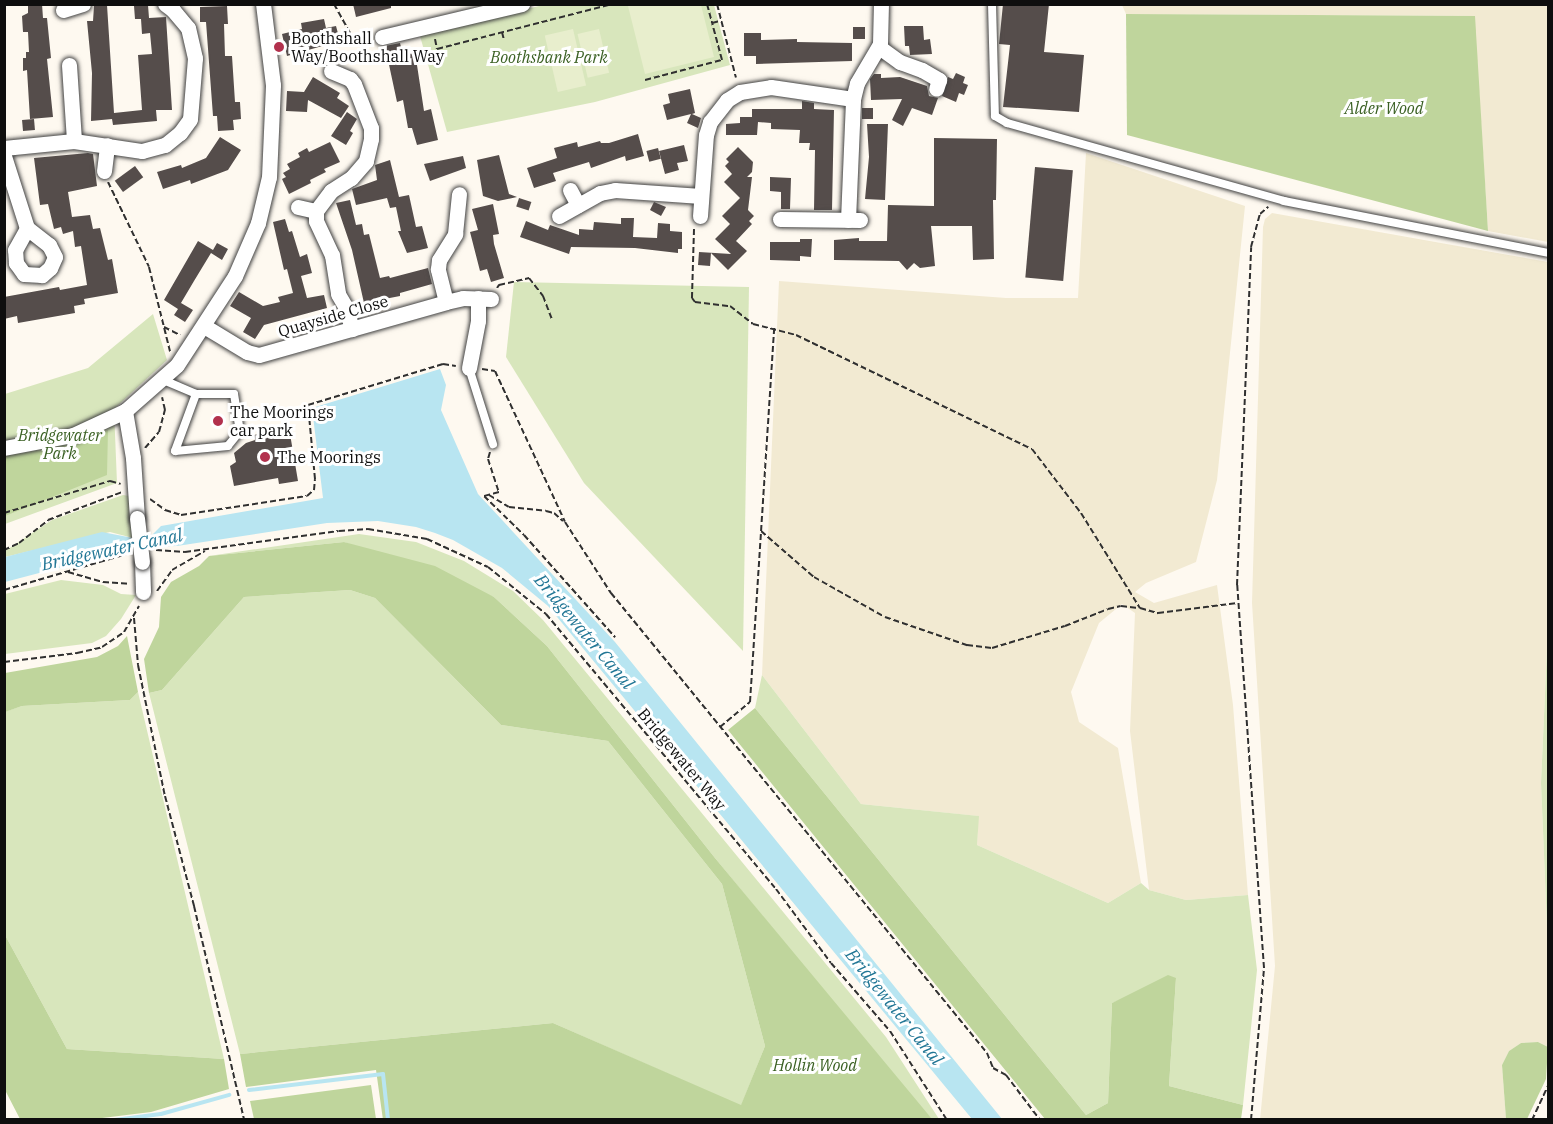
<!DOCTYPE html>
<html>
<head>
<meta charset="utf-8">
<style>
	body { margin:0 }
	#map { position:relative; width:1553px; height:1124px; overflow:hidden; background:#fef9f0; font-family:"IBM Plex Serif",serif }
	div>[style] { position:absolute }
	.farmland>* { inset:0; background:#f2ead2 }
	.green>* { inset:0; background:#d8e6bc }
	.forest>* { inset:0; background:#bfd59c }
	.pitch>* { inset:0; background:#e8eecd; transform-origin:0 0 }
	.water>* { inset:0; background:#b8e5f1 }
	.stream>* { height:4px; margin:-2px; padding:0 2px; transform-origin:2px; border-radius:2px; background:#b8e5f1 }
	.building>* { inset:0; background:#554d4b; transform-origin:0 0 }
	.path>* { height:2px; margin-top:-1px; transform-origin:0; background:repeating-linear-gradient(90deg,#303030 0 6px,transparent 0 9px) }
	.roads { filter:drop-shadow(0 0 2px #414141) drop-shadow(0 0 2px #414141) }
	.lane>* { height:8px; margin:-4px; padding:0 4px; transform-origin:4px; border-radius:4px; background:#fff }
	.street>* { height:15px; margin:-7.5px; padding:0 7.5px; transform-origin:7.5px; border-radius:7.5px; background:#fff }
	.bridges { filter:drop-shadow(0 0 2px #414141) drop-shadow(0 0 2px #414141) }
	.street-bridge>* { height:15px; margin:-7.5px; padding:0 7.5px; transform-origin:7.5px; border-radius:7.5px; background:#fff }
	.dots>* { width:16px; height:16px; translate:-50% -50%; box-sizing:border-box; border:3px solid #fff; border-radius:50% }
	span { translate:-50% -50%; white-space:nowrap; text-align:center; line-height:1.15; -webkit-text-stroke:6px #fff; paint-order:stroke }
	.poi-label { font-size:16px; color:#0e0e0e }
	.left { translate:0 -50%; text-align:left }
	.park-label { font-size:16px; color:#3a6023; font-style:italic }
	.street-label { font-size:16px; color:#0e0e0e }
	.water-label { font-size:18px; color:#217695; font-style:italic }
	.frame { position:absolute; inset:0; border:6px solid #0e0e0e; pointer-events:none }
</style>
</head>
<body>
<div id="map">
	<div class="farmland">
		<div style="clip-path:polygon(1122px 5px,1548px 5px,1548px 242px,1488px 231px,1474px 16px,1126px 14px)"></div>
		<div style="clip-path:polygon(1086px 153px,1245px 206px,1217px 480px,1196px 562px,1146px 583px,1135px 592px,1154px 603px,1217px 585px,1233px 705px,1248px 895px,1186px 900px,1149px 890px,1130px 731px,1135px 613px,1122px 604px,1099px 623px,1071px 692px,1079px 722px,1118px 748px,1141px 883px,1108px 903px,977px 845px,978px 816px,861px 804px,762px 675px,779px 281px,1006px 298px,1078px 298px)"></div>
		<div style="clip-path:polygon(1272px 213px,1548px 262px,1548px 627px,1541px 783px,1548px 950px,1548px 1047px,1538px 1042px,1521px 1043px,1509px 1051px,1502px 1065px,1506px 1119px,1260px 1120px,1275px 966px,1252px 603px,1263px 227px,1265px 219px)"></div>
	</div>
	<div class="green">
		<div style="clip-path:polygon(543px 5px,714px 5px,730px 65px,595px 102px,447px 132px,420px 36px)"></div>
		<div style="clip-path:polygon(514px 282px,749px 287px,743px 651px,584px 483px,506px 357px)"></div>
		<div style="clip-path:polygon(153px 314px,167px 360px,114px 409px,117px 483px,5px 524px,5px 394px,88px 368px)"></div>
		<div style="clip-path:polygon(123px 495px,129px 496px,133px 538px,110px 532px,5px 557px,5px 551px,52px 520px)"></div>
		<div style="clip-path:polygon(359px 534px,416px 542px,464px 561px,513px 591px,543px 620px,886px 1037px,939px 1119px,932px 1119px,912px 1098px,715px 858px,547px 646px,494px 597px,344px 542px,209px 556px)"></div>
		<div style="clip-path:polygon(61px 580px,103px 585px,121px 594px,136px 595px,121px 619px,106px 636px,92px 643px,5px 654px,5px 594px)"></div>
		<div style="clip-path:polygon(350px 590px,375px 598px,501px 725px,608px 741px,722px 884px,765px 1046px,741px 1106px,553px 1023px,240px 1054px,149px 693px,162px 690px,244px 597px)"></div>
		<div style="clip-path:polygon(1548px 627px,1548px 950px,1541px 783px)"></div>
		<div style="clip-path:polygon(762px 675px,861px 804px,979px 816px,977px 845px,1108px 903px,1141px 883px,1149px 890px,1186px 900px,1248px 895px,1257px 970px,1243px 1105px,1169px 1086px,1176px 978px,1112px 1003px,1108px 1103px,1086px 1115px,755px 708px)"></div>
		<div style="clip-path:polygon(138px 692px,224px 1059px,67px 1049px,5px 935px,4px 712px,22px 706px,130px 700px)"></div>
	</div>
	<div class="forest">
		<div style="clip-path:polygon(1126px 14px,1475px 16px,1488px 231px,1127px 135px)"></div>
		<div style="clip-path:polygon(108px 430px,107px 475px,5px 516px,5px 456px,47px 449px)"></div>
		<div style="clip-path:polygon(344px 542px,435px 566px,494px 597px,547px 646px,715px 858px,932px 1119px,383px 1120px,376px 1070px,246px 1087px,240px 1054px,553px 1023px,741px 1105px,765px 1046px,722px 884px,608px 741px,501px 725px,375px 598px,350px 590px,244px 597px,162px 690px,149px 693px,144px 659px,159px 627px,161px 597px,171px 582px,199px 566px,209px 556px)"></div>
		<div style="clip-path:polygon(127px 636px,138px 692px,130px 700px,22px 706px,5px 712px,5px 673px,97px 657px,118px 646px)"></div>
		<div style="clip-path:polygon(755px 708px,1086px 1115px,1108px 1103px,1112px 1003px,1168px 975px,1176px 978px,1169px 1086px,1243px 1105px,1241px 1119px,1045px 1119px,728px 730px)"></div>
		<div style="clip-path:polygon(5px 935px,67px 1049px,224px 1059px,229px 1089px,151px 1112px,94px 1119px,20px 1119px,5px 1090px)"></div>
		<div style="clip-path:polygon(1538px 1042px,1548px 1047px,1546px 1079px,1527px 1119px,1506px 1119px,1502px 1065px,1509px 1051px,1521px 1043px)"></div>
		<div style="clip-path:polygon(371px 1085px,376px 1119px,254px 1119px,250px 1101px)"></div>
	</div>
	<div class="pitch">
		<div style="clip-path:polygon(633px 5px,701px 5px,714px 57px,645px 74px,628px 6px)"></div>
		<div style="left:573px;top:29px;width:58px;height:29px;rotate:77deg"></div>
		<div style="left:599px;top:29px;width:45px;height:22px;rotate:77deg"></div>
	</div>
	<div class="water">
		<div style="clip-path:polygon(440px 369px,446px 385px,441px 410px,478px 494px,615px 642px,1002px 1119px,972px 1119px,548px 606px,502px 568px,453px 540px,435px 533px,416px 527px,378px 521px,327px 523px,177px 546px,144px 547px,143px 537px,152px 535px,161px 526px,323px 498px,312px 408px)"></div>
		<div style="clip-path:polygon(102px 532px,133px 538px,134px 548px,5px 582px,5px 557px)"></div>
	</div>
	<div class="stream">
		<div style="left:249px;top:1090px;width:135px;rotate:-6.8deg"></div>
		<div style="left:383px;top:1074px;width:46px;rotate:83.8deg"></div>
		<div style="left:115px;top:1120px;width:46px;rotate:-7.4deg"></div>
		<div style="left:161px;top:1114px;width:71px;rotate:-15.6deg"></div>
	</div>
	<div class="building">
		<div style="clip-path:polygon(28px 4px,42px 4px,43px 18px,47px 18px,51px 58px,47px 59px,53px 117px,30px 119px,27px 70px,23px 71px,23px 58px,26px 58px,26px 52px,29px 52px,28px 32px,23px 32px,22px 16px,28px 13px)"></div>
		<div style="clip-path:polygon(353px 4px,391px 4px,391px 8px,356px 17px)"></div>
		<div style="clip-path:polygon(1003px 4px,1049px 4px,1044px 52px,1084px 55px,1079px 112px,1003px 107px,1010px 45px,999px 44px)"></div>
		<div style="clip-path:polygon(107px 5px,114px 113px,142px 110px,138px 55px,152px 54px,150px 33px,142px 34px,141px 19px,135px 19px,134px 6px,148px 5px,149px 18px,166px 17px,172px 110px,156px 110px,157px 121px,113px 125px,112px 119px,91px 121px,92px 73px,87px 21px,93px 21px,94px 6px)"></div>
		<div style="clip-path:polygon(227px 6px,228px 24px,224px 24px,225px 56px,232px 56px,235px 102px,240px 102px,241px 119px,233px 120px,234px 130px,218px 131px,217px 116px,213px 116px,206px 22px,200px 22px,200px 7px)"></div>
		<div style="clip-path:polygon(324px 19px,326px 28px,336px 26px,340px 41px,287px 56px,282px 34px,302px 29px,301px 23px)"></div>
		<div style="clip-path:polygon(904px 26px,923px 26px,924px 40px,930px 39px,932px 54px,910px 55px,909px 46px,905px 46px)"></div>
		<div style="left:865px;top:27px;width:12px;height:12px;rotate:90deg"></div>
		<div style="clip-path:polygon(744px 33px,761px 33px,761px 40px,797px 39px,797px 42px,852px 43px,852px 61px,756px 64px,756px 56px,744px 56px)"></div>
		<div style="clip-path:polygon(400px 43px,402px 51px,407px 50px,407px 54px,415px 52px,424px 111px,431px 109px,438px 140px,417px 145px,412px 128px,408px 128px,403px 100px,397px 102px,385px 46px)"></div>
		<div style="clip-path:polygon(956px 73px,965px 77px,963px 83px,968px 85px,964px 95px,959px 93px,956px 102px,942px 96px,948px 77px,953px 79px)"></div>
		<div style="clip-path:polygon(874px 74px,881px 74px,881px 78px,900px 77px,927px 86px,929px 96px,938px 98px,932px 115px,912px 108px,903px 126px,892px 120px,902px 99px,871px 100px,870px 79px)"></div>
		<div style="clip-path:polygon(313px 77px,340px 93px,337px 98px,349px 106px,341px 118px,308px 100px,307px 112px,286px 111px,287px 91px,304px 92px)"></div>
		<div style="clip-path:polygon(690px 89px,695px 113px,692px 114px,701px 118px,698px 128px,687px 123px,691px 114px,667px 120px,663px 105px,670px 103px,668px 94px)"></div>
		<div style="clip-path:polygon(802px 101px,814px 103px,814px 109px,834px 110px,832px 210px,814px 210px,815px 150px,809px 150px,810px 143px,799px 143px,800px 130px,771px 129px,771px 123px,758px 122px,757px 135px,726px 135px,726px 124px,740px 123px,740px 117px,752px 117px,752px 109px,802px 109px)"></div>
		<div style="left:862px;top:108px;width:11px;height:11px"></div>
		<div style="clip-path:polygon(347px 112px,357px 119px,350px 131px,353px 133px,346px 145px,331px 136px)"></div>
		<div style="left:34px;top:119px;width:11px;height:12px;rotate:85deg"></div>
		<div style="clip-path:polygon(867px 124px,888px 124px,885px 200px,865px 199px,869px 157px)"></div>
		<div style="clip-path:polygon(638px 134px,644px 156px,626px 161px,625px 156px,591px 168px,589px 162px,553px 173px,556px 181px,534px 188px,527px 168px,557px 158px,554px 148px,577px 142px,578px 147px,600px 141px,601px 143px,609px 143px)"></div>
		<div style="clip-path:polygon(220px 137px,241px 150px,228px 170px,191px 184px,190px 180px,163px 189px,157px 172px,181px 165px,182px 168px,206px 158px)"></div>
		<div style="clip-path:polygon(934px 138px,997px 139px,996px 200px,993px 200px,994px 259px,973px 260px,972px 226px,931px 226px,935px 266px,920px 268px,914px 263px,907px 270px,899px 261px,834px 260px,834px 240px,859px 238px,859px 241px,887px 241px,888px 205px,934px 206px)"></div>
		<div style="clip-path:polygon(330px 142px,340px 162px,324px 169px,326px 172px,310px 180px,311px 183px,289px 194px,282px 179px,286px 177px,283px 173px,290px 169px,287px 164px,300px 157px,298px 153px,307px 148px,309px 152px)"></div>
		<div style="clip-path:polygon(684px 145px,688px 161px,677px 163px,679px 170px,665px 174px,659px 151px)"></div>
		<div style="clip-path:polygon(738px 147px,753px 162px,752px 172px,747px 177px,752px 177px,748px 210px,754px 216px,749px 221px,752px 224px,736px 241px,747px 251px,728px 270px,711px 253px,710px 266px,698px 265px,699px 252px,731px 254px,715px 239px,730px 224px,722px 216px,740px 198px,724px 182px,732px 174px,725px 166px,729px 162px,726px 159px)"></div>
		<div style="left:658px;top:148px;width:11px;height:12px;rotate:75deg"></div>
		<div style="clip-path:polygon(88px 153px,93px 154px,97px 186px,68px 192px,72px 217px,90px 215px,93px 229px,100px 228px,108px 260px,112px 259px,118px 293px,84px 299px,85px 304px,74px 306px,75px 313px,18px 323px,17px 316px,4px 319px,4px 297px,59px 287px,60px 290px,87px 285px,81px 246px,75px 247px,73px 231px,63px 234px,61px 227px,54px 229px,48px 204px,40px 205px,34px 158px)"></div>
		<div style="clip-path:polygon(499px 155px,509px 194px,517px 197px,498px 201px,483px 196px,477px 160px)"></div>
		<div style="clip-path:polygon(463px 156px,466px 168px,430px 181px,424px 164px)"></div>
		<div style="clip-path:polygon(390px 160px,399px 197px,409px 195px,416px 227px,422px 226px,428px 248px,407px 253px,398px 231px,401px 231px,396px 207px,390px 208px,387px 198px,356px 205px,352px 189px,377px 180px,375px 165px)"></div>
		<div style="left:135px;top:166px;width:14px;height:25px;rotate:54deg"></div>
		<div style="left:1035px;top:167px;width:38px;height:111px;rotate:5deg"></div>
		<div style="clip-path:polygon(770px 177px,791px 178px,790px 209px,781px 209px,781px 192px,770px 191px)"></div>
		<div style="left:519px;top:198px;width:13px;height:9px;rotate:18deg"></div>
		<div style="clip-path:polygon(350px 200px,356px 225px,362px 224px,364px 235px,369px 234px,380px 278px,389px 276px,390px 278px,428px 268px,432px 284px,400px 293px,400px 296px,364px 303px,352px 250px,336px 203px)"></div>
		<div style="clip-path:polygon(654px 202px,666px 207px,661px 216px,650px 210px)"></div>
		<div style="clip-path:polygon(493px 204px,499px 234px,493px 235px,494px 244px,504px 278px,491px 282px,487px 269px,480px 271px,470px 232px,478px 230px,472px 209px)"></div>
		<div style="clip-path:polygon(621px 218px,634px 218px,633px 237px,657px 238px,658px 223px,670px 224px,670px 231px,682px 232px,682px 249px,678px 249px,678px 253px,635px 248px,571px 247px,569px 254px,520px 237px,526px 221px,548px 230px,550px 225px,579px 235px,579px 229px,593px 230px,594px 222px,621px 224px)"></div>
		<div style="clip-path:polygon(285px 219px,289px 232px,292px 231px,300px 257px,307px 254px,312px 273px,301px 276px,307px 298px,324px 295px,327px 308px,264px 325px,255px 339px,243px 332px,251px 318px,230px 306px,239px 292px,263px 306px,280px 302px,278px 297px,293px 293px,287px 269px,284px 270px,273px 222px)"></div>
		<div style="clip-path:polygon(800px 239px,812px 239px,811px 257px,800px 256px,800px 261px,770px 260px,770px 242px,800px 242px)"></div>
		<div style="clip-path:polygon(198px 241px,213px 250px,217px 243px,228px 249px,222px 260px,211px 253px,194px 281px,178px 308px,181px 303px,193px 310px,185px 322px,174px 315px,178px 309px,164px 300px)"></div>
		<div style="clip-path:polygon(289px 428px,298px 481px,279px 484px,278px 478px,234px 486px,230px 466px,236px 462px,234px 453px,246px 443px,255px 440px,254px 435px)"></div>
	</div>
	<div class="path">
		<div style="left:334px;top:4px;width:38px;rotate:61deg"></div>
		<div style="left:352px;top:37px;width:16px;rotate:7deg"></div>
		<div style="left:707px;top:4px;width:20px;rotate:75deg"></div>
		<div style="left:712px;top:23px;width:8px;rotate:-14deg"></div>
		<div style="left:717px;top:4px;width:76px;rotate:75.6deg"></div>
		<div style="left:502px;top:32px;width:8px;rotate:76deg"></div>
		<div style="left:435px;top:39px;width:10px;rotate:79deg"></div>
		<div style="left:437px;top:49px;width:181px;rotate:-14.4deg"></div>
		<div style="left:645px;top:80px;width:80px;rotate:-14.6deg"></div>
		<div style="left:722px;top:60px;width:38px;rotate:-105deg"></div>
		<div style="left:108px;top:182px;width:94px;rotate:64.2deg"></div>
		<div style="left:149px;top:267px;width:87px;rotate:76deg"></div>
		<div style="left:694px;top:229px;width:69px;rotate:91.7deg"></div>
		<div style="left:692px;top:298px;width:5px;rotate:53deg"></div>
		<div style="left:695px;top:302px;width:35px;rotate:7deg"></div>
		<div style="left:730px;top:306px;width:29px;rotate:38deg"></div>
		<div style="left:753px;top:324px;width:44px;rotate:14.3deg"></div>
		<div style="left:796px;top:335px;width:262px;rotate:25.8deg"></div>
		<div style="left:1032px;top:449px;width:81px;rotate:52.6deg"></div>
		<div style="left:1081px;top:513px;width:112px;rotate:58.2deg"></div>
		<div style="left:1140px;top:608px;width:19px;rotate:16deg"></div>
		<div style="left:1158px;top:613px;width:80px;rotate:-7.2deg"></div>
		<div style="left:497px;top:288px;width:4px;rotate:-56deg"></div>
		<div style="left:499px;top:285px;width:31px;rotate:-13deg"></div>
		<div style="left:529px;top:278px;width:23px;rotate:52deg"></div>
		<div style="left:543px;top:296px;width:25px;rotate:69deg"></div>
		<div style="left:164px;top:327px;width:18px;rotate:27deg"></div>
		<div style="left:482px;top:369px;width:13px;rotate:9deg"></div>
		<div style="left:495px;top:371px;width:166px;rotate:65.1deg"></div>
		<div style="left:565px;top:522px;width:85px;rotate:57.1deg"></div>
		<div style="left:611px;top:593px;width:594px;rotate:50.74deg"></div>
		<div style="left:987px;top:1053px;width:16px;rotate:68deg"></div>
		<div style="left:993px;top:1068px;width:15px;rotate:28deg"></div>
		<div style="left:1006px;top:1075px;width:56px;rotate:52.9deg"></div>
		<div style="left:145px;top:448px;width:21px;rotate:-49deg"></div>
		<div style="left:159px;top:432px;width:23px;rotate:-75deg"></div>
		<div style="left:165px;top:410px;width:13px;rotate:-103deg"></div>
		<div style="left:490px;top:452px;width:7px;rotate:106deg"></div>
		<div style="left:488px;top:459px;width:35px;rotate:72deg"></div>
		<div style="left:499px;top:492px;width:16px;rotate:165deg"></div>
		<div style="left:484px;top:496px;width:56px;rotate:44.3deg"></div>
		<div style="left:524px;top:535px;width:137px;rotate:48.3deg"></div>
		<div style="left:489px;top:495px;width:23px;rotate:31deg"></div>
		<div style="left:509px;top:507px;width:37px;rotate:6deg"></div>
		<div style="left:546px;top:511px;width:8px;rotate:14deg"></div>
		<div style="left:554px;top:513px;width:12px;rotate:42deg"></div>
		<div style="left:150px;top:499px;width:19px;rotate:36deg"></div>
		<div style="left:165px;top:510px;width:17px;rotate:17deg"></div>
		<div style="left:181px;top:515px;width:127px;rotate:-8.6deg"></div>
		<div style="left:307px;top:496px;width:9px;rotate:-41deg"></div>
		<div style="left:314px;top:490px;width:11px;rotate:-85deg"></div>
		<div style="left:315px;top:479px;width:74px;rotate:-95.4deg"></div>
		<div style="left:308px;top:405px;width:141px;rotate:-16.9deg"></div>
		<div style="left:443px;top:364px;width:13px;rotate:9deg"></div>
		<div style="left:4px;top:513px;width:111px;rotate:-16.8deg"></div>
		<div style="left:110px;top:481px;width:11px;rotate:15deg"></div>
		<div style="left:761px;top:531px;width:70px;rotate:41deg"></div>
		<div style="left:814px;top:577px;width:81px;rotate:29.4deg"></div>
		<div style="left:885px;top:617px;width:87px;rotate:18.9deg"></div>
		<div style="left:967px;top:645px;width:25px;rotate:7deg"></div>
		<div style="left:992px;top:648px;width:76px;rotate:-16.8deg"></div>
		<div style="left:1065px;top:626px;width:46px;rotate:-21.6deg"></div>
		<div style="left:1108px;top:609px;width:13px;rotate:-13deg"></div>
		<div style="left:1121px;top:606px;width:17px;rotate:7deg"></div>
		<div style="left:4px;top:550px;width:17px;rotate:-25deg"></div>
		<div style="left:19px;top:543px;width:37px;rotate:-38deg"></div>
		<div style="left:48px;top:520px;width:79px;rotate:-20.7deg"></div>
		<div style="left:156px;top:550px;width:29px;rotate:4deg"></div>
		<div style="left:185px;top:552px;width:155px;rotate:-7.8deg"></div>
		<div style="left:339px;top:531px;width:29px;rotate:-4deg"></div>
		<div style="left:368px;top:529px;width:60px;rotate:9.6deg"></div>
		<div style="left:427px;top:539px;width:67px;rotate:24.7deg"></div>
		<div style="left:488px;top:567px;width:75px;rotate:39deg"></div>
		<div style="left:546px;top:614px;width:359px;rotate:50.1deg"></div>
		<div style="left:776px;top:889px;width:92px;rotate:53.4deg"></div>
		<div style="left:831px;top:963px;width:90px;rotate:49.1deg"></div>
		<div style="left:890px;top:1031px;width:106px;rotate:57.4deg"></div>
		<div style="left:68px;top:572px;width:36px;rotate:16deg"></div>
		<div style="left:103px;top:582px;width:26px;rotate:4deg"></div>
		<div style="left:4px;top:590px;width:128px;rotate:-16.3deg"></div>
		<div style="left:157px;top:591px;width:26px;rotate:-54deg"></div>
		<div style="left:172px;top:570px;width:38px;rotate:-30deg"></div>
		<div style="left:134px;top:618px;width:47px;rotate:85.1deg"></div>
		<div style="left:138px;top:665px;width:134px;rotate:78.4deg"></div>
		<div style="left:165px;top:796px;width:114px;rotate:75.2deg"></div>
		<div style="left:194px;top:906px;width:220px;rotate:76.8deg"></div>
		<div style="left:4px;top:662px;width:74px;rotate:-7deg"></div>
		<div style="left:77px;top:653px;width:26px;rotate:-13deg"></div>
		<div style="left:102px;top:647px;width:27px;rotate:-34deg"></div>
		<div style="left:124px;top:632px;width:30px;rotate:-60deg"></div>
		<div style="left:720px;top:727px;width:39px;rotate:-40deg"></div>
		<div style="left:750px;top:702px;width:375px;rotate:-86.3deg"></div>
		<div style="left:1548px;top:770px;width:35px;rotate:90deg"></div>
		<div style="left:1251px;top:1120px;width:153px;rotate:-85.1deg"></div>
		<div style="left:1264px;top:968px;width:384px;rotate:-94deg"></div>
		<div style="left:1237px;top:585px;width:338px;rotate:-87.6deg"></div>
		<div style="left:1251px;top:247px;width:34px;rotate:-75deg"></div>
		<div style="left:1260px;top:214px;width:11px;rotate:-41deg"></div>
		<div style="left:1532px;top:1120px;width:38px;rotate:-65deg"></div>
	</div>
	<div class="roads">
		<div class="lane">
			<div style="left:992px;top:4px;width:112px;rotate:88.5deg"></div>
			<div style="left:995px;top:116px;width:14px;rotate:30deg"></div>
			<div style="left:1007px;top:123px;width:288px;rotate:15.7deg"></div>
			<div style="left:1284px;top:201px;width:269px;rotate:11.1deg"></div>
			<div style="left:469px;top:368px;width:80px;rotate:72.5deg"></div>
			<div style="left:161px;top:379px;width:38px;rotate:23deg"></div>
			<div style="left:196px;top:394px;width:38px"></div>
			<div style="left:234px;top:394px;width:37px;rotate:81deg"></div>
			<div style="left:240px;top:431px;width:19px;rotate:129deg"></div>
			<div style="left:228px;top:446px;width:53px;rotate:174.6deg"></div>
			<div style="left:175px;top:451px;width:61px;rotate:-69.8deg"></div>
		</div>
		<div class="street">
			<div style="left:63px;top:10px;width:21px;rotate:-17deg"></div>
			<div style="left:382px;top:37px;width:144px;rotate:-13.3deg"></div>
			<div style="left:879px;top:47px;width:26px;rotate:36deg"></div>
			<div style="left:900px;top:62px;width:23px;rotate:20deg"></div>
			<div style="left:922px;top:70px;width:20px;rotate:30deg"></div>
			<div style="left:939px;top:80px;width:9px;rotate:108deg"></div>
			<div style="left:69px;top:65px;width:76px;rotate:86.2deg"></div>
			<div style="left:331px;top:71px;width:21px;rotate:23deg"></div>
			<div style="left:350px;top:79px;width:6px;rotate:51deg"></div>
			<div style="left:354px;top:84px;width:47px;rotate:68.9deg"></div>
			<div style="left:371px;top:128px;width:11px;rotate:90deg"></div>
			<div style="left:371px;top:139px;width:23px;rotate:103deg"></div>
			<div style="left:366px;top:161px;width:23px;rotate:131deg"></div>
			<div style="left:351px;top:178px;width:24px;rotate:147deg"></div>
			<div style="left:331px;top:191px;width:25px;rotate:127deg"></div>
			<div style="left:316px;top:211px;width:10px;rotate:90deg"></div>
			<div style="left:316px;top:221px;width:38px;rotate:65deg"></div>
			<div style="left:332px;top:255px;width:39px;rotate:81deg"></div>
			<div style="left:338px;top:294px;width:16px;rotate:60deg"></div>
			<div style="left:346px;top:308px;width:22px;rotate:74deg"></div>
			<div style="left:4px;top:148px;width:70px;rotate:-5.7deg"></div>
			<div style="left:74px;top:141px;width:69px;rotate:8.4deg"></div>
			<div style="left:142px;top:151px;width:24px;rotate:-15deg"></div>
			<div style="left:165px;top:145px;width:19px;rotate:-39deg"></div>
			<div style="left:180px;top:133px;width:17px;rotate:-54deg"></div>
			<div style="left:190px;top:119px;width:61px;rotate:-85.3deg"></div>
			<div style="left:195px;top:58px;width:31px;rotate:-103deg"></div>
			<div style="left:188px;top:28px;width:23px;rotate:-130deg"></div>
			<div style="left:173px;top:10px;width:10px;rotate:-143deg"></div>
			<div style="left:4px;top:156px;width:76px;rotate:72.3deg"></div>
			<div style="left:27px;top:228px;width:28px;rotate:38deg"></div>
			<div style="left:49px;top:245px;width:13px;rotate:63deg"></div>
			<div style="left:55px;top:257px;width:12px;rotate:114deg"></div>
			<div style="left:50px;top:268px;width:11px;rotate:139deg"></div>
			<div style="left:42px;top:275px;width:18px;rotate:-177deg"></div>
			<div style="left:24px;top:274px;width:14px;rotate:-126deg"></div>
			<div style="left:16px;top:263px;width:13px;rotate:-94deg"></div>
			<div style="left:15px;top:250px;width:25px;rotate:-61deg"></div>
			<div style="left:104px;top:171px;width:26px;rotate:-83deg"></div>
			<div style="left:570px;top:190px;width:17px;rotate:62deg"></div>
			<div style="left:298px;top:207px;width:18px;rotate:13deg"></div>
			<div style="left:559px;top:216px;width:47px;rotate:-29.3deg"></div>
			<div style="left:600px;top:193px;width:15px;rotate:-11deg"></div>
			<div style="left:615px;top:190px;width:86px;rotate:4deg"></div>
			<div style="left:700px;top:216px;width:81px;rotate:-85.8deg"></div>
			<div style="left:706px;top:135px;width:14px;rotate:-73deg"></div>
			<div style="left:710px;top:122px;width:28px;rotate:-52deg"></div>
			<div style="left:727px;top:100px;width:15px;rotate:-32deg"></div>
			<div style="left:740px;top:92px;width:31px;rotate:-9deg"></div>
			<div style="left:771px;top:87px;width:83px;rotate:8.3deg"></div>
			<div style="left:780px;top:219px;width:80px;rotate:0.7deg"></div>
			<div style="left:848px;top:220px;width:121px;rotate:-87.6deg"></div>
			<div style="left:853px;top:99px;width:16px;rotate:-76deg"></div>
			<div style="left:857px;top:83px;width:45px;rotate:-59.5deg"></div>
			<div style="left:880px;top:44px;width:40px;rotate:-88.6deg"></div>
			<div style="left:446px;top:302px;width:34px;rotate:-104deg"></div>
			<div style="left:438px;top:269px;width:9px;rotate:-84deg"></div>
			<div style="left:439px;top:260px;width:31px;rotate:-58deg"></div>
			<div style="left:455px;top:234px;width:40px;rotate:-84.3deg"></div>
			<div style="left:204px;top:326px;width:50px;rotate:31.2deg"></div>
			<div style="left:247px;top:352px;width:12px;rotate:14deg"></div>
			<div style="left:259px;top:355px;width:194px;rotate:-15.8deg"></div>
			<div style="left:446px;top:302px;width:17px;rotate:-13deg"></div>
			<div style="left:463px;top:298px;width:28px;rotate:2deg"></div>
			<div style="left:469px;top:368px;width:48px;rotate:-79.2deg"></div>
			<div style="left:478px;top:321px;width:23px;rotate:-90deg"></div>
			<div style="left:125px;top:411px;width:48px;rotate:80.3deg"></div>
			<div style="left:133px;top:458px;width:60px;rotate:86.2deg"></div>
			<div style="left:4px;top:448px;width:70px;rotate:-10.7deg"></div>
			<div style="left:73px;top:435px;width:57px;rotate:-24.8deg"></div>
			<div style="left:125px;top:411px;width:69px;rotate:-41.5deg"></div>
			<div style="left:177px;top:365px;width:106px;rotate:-56.9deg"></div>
			<div style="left:235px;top:276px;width:58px;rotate:-66.5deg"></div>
			<div style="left:258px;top:223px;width:47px;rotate:-76.6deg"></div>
			<div style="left:269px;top:177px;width:92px;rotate:-87.5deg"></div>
			<div style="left:273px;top:85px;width:82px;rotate:-97deg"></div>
			<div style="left:142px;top:562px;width:30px;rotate:88deg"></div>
		</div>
	</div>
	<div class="bridges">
		<div class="street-bridge">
			<div style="left:137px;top:518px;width:44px;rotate:83.5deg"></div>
		</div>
	</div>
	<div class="dots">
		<div style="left:279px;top:47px;background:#b2314d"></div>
		<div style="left:218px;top:421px;background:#b2314d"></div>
		<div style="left:265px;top:457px;background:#b2314d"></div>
	</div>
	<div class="poi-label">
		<span class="left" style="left:291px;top:47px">Boothshall<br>Way/Boothshall Way</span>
		<span class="left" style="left:230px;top:421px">The Moorings<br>car park</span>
		<span class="left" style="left:277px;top:457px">The Moorings</span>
	</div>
	<div class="park-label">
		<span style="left:549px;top:57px">Boothsbank Park</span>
		<span style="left:1384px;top:108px">Alder Wood</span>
		<span style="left:60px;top:444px">Bridgewater<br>Park</span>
		<span style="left:815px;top:1065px">Hollin Wood</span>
	</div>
	<div class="street-label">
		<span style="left:333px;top:316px;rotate:-16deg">Quayside Close</span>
		<span style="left:682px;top:759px;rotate:50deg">Bridgewater Way</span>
	</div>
	<div class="water-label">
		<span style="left:112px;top:550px;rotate:-12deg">Bridgewater Canal</span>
		<span style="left:584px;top:632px;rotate:50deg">Bridgewater Canal</span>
		<span style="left:894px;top:1007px;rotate:51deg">Bridgewater Canal</span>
	</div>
	<div class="frame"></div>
</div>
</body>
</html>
